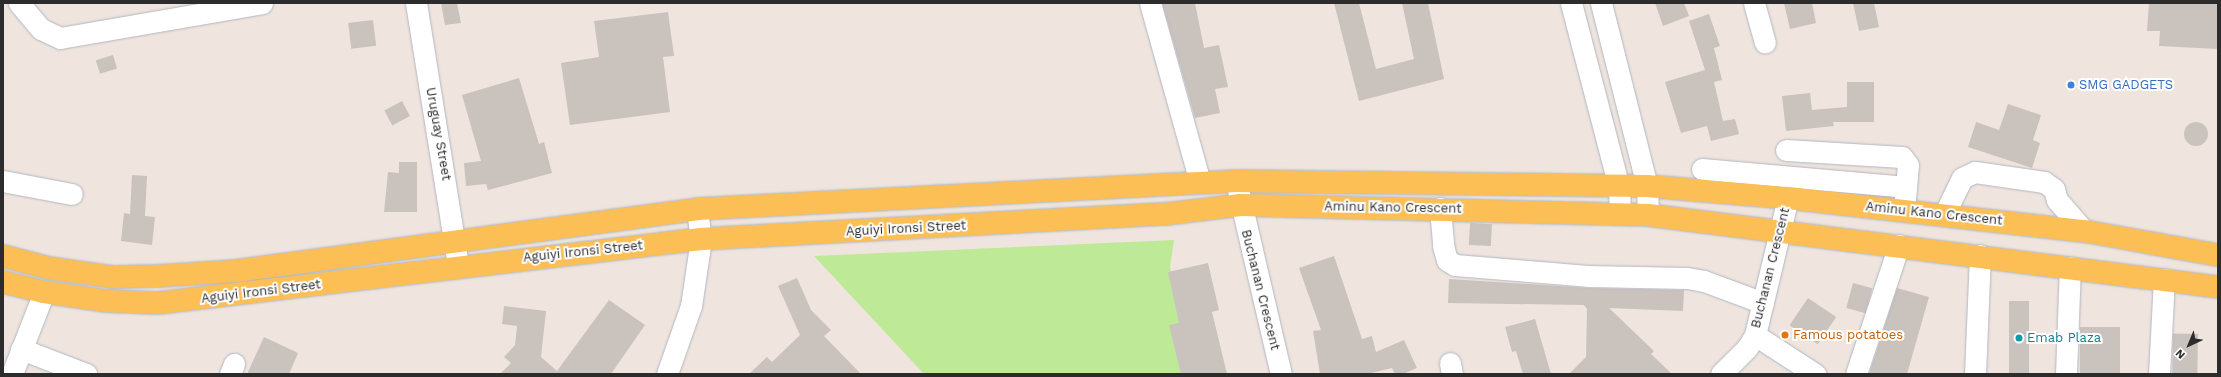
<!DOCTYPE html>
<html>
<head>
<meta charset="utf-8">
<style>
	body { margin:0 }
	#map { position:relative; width:2221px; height:377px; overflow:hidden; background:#efe5de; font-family:"Work Sans",sans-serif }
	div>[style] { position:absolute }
	.green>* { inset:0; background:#bee996 }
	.building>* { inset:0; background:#cac2bd; transform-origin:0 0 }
	.round { border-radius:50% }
	.roads { filter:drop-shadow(0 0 1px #b2b6c1) drop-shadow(0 0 1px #b2b6c1) }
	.minor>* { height:21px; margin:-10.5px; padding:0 10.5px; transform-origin:10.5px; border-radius:10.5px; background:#fff }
	.major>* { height:22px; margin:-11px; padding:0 11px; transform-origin:11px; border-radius:11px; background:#fcbf56 }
	.dots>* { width:11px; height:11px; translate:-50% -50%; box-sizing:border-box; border:2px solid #fff; border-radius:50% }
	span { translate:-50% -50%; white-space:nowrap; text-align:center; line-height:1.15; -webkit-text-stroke:4px #fff; paint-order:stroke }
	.shop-label { font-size:13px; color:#366cbe }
	.left { translate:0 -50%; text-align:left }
	.street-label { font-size:13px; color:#2c2c2c }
	.food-label { font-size:13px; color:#c56008 }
	.culture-label { font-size:13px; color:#0d838f }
	.frame { position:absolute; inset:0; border:4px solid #2c2c2c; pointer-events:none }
	.north { position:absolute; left:2169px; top:325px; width:40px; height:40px; -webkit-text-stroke:3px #fff; paint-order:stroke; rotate:224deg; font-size:11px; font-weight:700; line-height:16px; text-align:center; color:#2c2c2c }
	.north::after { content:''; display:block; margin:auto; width:14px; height:18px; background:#2c2c2c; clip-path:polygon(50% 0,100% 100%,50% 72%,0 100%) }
</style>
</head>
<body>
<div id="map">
	<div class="green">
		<div style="clip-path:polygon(1174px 240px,1170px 267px,1193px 374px,924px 374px,814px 256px)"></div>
	</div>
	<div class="building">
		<div style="clip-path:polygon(441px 3px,457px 3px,461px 23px,445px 25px)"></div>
		<div style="clip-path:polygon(1162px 3px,1195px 3px,1204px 48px,1219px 45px,1228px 87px,1215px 89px,1220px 113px,1195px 118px)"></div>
		<div style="clip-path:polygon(1334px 3px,1359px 3px,1376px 69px,1414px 59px,1402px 3px,1428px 3px,1444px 79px,1359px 101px)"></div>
		<div style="clip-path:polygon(1655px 3px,1684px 3px,1689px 16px,1663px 26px)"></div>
		<div style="clip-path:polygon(1784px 3px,1812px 3px,1816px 23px,1790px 29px)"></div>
		<div style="clip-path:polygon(1853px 3px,1874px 3px,1879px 27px,1859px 31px)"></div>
		<div style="clip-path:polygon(2149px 3px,2218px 3px,2218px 49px,2159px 46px,2160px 31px,2147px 31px)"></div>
		<div style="clip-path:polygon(668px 12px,674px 56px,663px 57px,670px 112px,570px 125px,561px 63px,599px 57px,594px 21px)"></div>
		<div style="clip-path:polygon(1709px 14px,1720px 46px,1714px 48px,1722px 80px,1714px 82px,1723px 121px,1735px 119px,1739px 134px,1711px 141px,1707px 126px,1681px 133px,1665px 82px,1705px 70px,1689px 21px)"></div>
		<div style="left:373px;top:20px;width:26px;height:25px;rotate:83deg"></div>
		<div style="left:113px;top:55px;width:14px;height:18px;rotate:73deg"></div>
		<div style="clip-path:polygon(519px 78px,539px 144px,544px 142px,552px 173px,488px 190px,486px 184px,466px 186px,464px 163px,481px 161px,462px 95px)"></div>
		<div style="clip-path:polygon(1847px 82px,1874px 82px,1874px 122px,1833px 122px,1834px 126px,1786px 131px,1782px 96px,1810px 93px,1812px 110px,1847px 107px)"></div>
		<div style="left:402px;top:101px;width:17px;height:20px;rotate:62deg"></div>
		<div style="clip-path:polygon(2008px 104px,2041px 115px,2033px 140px,2040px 143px,2032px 168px,1968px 147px,1976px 122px,1999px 130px)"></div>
		<div class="round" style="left:2184px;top:122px;width:24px;height:24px"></div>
		<div style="clip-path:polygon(399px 162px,417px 162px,417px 212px,384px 212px,388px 172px,399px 173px)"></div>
		<div style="clip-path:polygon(132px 175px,147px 176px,145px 216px,155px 217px,152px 245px,121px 241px,124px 213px,130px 214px)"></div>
		<div style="left:1470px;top:223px;width:22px;height:22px;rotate:3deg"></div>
		<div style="clip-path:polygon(1334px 256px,1362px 339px,1372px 336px,1376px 352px,1404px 340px,1417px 368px,1403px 374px,1395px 374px,1392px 368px,1367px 374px,1320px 374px,1313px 331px,1321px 330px,1299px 268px)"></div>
		<div style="clip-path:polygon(1208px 263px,1219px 310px,1212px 312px,1227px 374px,1181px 374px,1169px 325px,1179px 323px,1168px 272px)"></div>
		<div style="clip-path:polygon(797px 278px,811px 310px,831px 330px,824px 336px,861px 374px,749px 374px,767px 357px,772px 362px,800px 335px,778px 286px)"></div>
		<div style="clip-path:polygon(1449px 279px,1588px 288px,1684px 290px,1683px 311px,1609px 308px,1654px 351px,1651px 354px,1672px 374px,1569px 374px,1586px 357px,1587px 309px,1584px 305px,1448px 303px)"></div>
		<div style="left:1853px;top:283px;width:20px;height:26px;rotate:15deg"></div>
		<div style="clip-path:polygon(1897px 288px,1929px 297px,1907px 374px,1869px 374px)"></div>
		<div style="left:1808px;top:298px;width:34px;height:33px;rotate:34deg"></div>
		<div style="clip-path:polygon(609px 300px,645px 325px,611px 374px,500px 374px,511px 363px,504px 357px,515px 345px,517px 326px,502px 324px,504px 306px,546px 311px,541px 357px,557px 371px)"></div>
		<div style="left:2009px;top:301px;width:20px;height:73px"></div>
		<div style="clip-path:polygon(1535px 319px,1551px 374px,1523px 374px,1516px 351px,1512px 352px,1505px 327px)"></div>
		<div style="left:2080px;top:327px;width:40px;height:47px"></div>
		<div style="left:2198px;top:334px;width:40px;height:25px;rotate:91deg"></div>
		<div style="clip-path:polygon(264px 337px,298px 353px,289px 374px,247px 374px)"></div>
	</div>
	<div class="roads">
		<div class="minor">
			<div style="left:19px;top:3px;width:34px;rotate:50deg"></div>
			<div style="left:41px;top:29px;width:21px;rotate:25deg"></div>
			<div style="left:60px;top:38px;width:205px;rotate:-9.8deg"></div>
			<div style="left:416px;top:3px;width:266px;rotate:80.9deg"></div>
			<div style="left:1150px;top:3px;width:186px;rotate:74.4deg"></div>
			<div style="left:1571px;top:3px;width:190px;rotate:75.4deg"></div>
			<div style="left:1619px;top:187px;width:27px;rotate:88deg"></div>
			<div style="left:1601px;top:3px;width:189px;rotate:75.9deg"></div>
			<div style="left:1647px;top:186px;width:29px;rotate:88deg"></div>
			<div style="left:1754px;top:3px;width:41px;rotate:74.6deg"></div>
			<div style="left:1786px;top:150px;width:116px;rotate:3.5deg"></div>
			<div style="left:1902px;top:157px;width:10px;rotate:53deg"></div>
			<div style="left:1908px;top:165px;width:35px;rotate:95deg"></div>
			<div style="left:1702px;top:169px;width:205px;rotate:5deg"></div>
			<div style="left:3px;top:181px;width:70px;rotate:10.7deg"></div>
			<div style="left:1236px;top:181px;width:198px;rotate:76.9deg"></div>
			<div style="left:1440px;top:208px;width:38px;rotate:85deg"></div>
			<div style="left:1443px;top:246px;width:15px;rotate:74deg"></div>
			<div style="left:1447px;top:260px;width:9px;rotate:32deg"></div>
			<div style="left:1455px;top:265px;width:133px;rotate:4.7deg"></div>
			<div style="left:1588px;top:276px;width:99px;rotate:1.2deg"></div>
			<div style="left:1687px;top:278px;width:17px;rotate:10deg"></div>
			<div style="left:1704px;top:281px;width:63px;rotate:20.4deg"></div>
			<div style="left:1944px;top:215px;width:41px;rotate:-64.1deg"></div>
			<div style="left:1962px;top:178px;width:14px;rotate:-25deg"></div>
			<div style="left:1975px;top:172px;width:70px;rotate:8.2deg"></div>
			<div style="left:2044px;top:182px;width:12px;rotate:35deg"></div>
			<div style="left:2054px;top:189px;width:11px;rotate:75deg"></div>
			<div style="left:2057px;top:200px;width:41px;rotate:48.9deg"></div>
			<div style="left:1755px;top:335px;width:72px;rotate:33deg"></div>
			<div style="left:21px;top:349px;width:70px;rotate:21deg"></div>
			<div style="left:1450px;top:363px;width:11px;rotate:80deg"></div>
			<div style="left:12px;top:374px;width:88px;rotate:-68.7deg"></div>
			<div style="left:230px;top:374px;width:11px;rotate:-68deg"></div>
			<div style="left:667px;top:374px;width:72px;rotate:-70.6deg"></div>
			<div style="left:691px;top:306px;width:68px;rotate:-81.5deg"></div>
			<div style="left:701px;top:239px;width:30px;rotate:-98deg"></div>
			<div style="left:1721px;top:374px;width:37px;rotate:-45deg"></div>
			<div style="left:1747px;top:348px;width:15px;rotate:-58deg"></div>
			<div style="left:1755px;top:335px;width:141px;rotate:-76.5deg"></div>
			<div style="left:1856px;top:374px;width:136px;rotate:-71.6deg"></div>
			<div style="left:1975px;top:374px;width:119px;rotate:-87.6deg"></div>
			<div style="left:2066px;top:374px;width:107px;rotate:-87.9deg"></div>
			<div style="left:2159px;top:374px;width:95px;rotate:-87deg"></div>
		</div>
		<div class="major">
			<div style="left:3px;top:256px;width:48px;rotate:14.6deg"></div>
			<div style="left:49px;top:268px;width:65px;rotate:8deg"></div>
			<div style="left:113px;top:277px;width:45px;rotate:-1.3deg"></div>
			<div style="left:158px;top:276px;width:77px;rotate:-3.7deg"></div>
			<div style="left:235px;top:271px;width:466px;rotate:-7.6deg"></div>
			<div style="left:697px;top:209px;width:540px;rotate:-2.97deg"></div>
			<div style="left:1236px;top:181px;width:411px;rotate:0.7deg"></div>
			<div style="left:1647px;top:186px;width:142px;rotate:4.9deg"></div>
			<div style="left:1788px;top:198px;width:298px;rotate:6.4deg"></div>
			<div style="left:2084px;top:231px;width:136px;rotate:10.2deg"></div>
			<div style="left:3px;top:282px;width:42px;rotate:13.7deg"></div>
			<div style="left:44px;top:292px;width:63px;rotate:8.3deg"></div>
			<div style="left:106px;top:301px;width:52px;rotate:2.2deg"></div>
			<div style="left:158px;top:303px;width:547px;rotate:-6.72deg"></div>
			<div style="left:701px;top:239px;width:466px;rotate:-3.1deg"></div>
			<div style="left:1166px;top:214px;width:75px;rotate:-6.9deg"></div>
			<div style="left:1240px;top:205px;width:408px;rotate:1.4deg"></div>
			<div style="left:1648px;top:215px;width:575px;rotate:7.2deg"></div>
		</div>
	</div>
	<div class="dots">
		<div style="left:2071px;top:85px;background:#3f7fe0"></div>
		<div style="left:1785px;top:335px;background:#e8710a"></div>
		<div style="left:2019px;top:338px;background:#0f9aa8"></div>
	</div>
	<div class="shop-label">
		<span class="left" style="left:2079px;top:85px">SMG GADGETS</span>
	</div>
	<div class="street-label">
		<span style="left:438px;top:134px;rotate:80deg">Uruguay Street</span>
		<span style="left:1393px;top:208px;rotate:1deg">Aminu Kano Crescent</span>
		<span style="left:1934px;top:214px;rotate:6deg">Aminu Kano Crescent</span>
		<span style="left:906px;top:229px;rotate:-3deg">Aguiyi Ironsi Street</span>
		<span style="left:583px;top:252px;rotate:-6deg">Aguiyi Ironsi Street</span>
		<span style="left:1771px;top:268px;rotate:-76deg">Buchanan Crescent</span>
		<span style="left:1260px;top:290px;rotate:76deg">Buchanan Crescent</span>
		<span style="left:261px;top:292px;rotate:-7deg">Aguiyi Ironsi Street</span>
	</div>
	<div class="food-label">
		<span class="left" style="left:1793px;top:335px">Famous potatoes</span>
	</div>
	<div class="culture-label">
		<span class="left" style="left:2027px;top:338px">Emab Plaza</span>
	</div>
	<div class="frame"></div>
	<div class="north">N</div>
</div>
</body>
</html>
